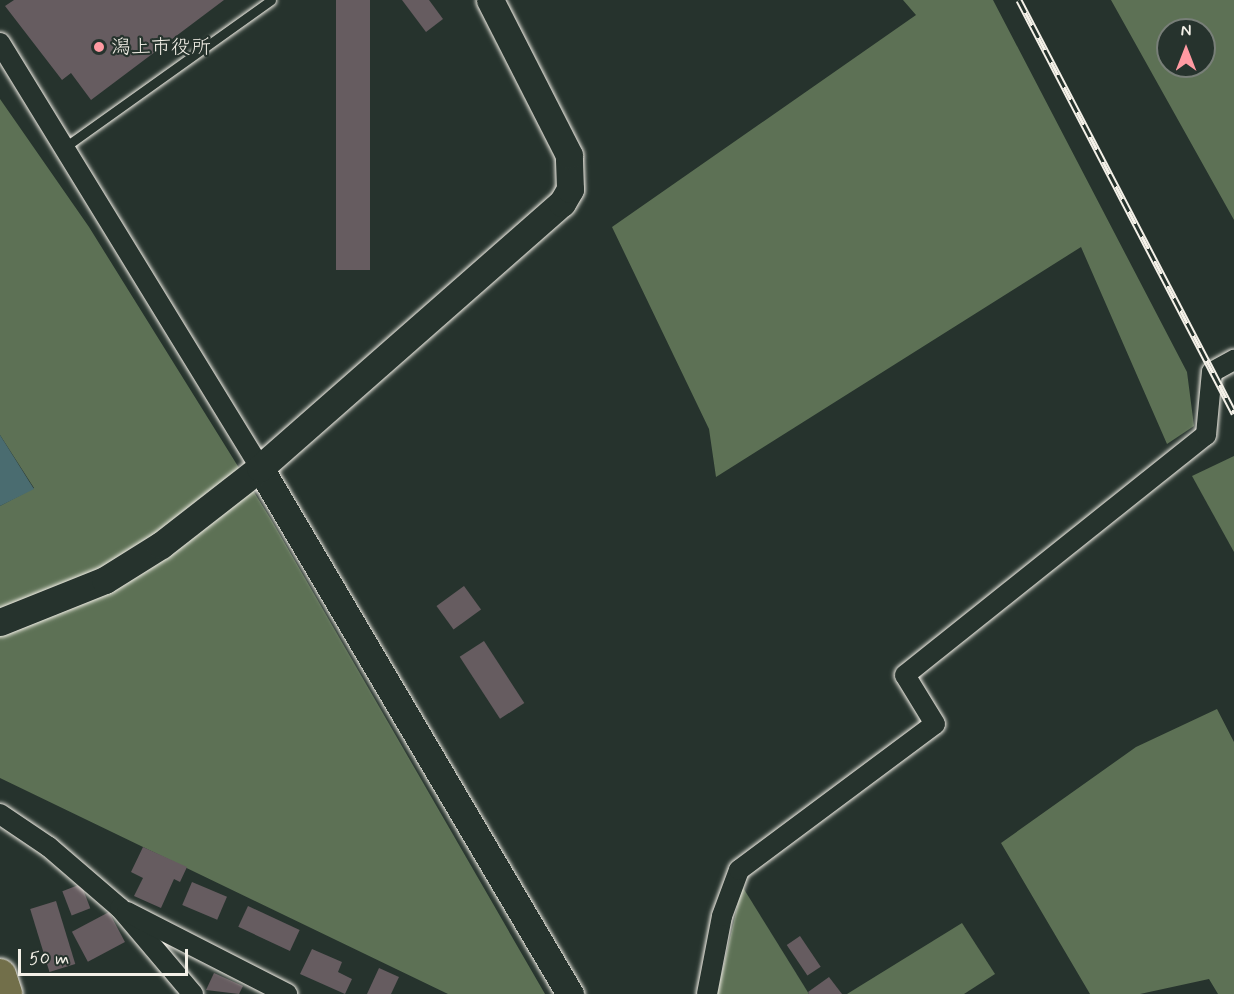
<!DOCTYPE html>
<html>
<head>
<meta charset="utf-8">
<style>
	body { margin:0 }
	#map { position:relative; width:1234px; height:994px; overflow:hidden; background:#26332d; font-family:Mynerve,"Klee One",sans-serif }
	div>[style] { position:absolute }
	.green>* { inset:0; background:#5d7155 }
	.water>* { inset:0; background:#4a6c70 }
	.building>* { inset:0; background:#665c60; transform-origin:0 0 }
	.roads { filter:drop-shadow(0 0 2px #f4f1e8) drop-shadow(0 0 2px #f4f1e8) }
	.lane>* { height:9px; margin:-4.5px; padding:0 4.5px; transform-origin:4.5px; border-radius:4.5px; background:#26332d }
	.street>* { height:20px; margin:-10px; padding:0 10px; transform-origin:10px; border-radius:10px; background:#26332d }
	.secondary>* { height:27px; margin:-13.5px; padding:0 13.5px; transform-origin:13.5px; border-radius:13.5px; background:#26332d }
	.primary>* { height:32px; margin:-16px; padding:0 16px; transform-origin:16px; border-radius:16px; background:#726f4a }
	.rail>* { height:7px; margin-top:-3.5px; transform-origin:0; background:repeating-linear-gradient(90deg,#26332d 0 14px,#f4f1e8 0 28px); box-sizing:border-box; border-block:2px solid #f4f1e8 }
	.dots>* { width:16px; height:16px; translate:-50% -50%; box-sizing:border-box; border:3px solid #26332d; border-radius:50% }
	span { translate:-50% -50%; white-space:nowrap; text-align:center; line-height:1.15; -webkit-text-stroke:4.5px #26332d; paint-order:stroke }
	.poi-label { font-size:20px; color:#f4f1e8 }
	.left { translate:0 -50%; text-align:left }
	.north { position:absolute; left:1156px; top:18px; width:60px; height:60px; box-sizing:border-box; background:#26332d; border:2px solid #787f78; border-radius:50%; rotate:0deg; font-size:16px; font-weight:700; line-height:24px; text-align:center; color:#f4f1e8 }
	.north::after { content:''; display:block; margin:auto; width:21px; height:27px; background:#ff9aa2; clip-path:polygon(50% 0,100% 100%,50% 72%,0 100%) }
	.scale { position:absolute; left:18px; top:949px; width:170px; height:27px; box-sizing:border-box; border:3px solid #f4f1e8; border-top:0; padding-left:8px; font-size:18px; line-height:21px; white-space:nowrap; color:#f4f1e8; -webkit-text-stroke:4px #26332d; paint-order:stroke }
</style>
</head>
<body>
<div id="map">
	<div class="green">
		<div style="clip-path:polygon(903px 0,993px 0,1187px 372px,1194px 426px,1167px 444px,1081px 247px,716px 477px,709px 429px,612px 227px,916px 15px)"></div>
		<div style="clip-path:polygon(evenodd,1111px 0,1234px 0,1234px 220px,1111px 0,1168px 30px,1204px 30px,1204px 66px,1168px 66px,1168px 30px)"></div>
		<div style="clip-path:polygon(0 99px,89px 227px,272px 521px,545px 994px,448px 994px,0 778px,0 506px,34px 488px,0 435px)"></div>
		<div style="clip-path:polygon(1234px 456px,1234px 552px,1192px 476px)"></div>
		<div style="clip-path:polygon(1217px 709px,1234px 742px,1234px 994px,1218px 994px,1209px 979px,1140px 994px,1090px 994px,1001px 843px,1136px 747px)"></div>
		<div style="clip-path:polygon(742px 886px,809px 994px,717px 994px)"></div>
		<div style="clip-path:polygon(962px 923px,995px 974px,964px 994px,847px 994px)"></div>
	</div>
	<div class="water">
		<div style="clip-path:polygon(0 435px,34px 489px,0 506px)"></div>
	</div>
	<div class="building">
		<div style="clip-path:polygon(14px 0,224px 0,91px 100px,71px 73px,62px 80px,5px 6px)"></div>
		<div style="left:336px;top:0;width:34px;height:270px"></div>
		<div style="clip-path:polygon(402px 0,429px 0,443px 19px,426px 32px)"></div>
		<div style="left:464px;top:586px;width:29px;height:34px;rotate:54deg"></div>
		<div style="left:484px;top:641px;width:74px;height:29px;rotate:57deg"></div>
		<div style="clip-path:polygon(143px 847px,187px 867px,180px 882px,174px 879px,161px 908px,134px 896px,143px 878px,131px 872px)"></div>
		<div style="left:192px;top:882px;width:38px;height:25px;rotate:23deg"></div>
		<div style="left:81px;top:884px;width:26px;height:20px;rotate:69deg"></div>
		<div style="left:56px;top:901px;width:66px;height:27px;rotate:73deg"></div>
		<div style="left:248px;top:906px;width:57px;height:23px;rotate:25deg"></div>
		<div style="left:109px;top:912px;width:34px;height:42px;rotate:62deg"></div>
		<div style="left:800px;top:936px;width:37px;height:16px;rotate:56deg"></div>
		<div style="clip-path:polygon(312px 949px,342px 962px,338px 972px,352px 979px,345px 994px,300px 974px)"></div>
		<div style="clip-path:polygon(379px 968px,399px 977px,391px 994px,367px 994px)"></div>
		<div style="clip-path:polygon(214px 973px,243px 986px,239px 994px,206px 990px)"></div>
		<div style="clip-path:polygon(829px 977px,842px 994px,809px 994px,808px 992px)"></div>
	</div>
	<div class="roads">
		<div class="lane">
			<div style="left:65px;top:147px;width:253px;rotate:-35.5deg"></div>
		</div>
		<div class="street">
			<div style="left:0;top:43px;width:498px;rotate:58.5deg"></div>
			<div style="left:0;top:814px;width:59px;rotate:34deg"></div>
			<div style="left:49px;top:847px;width:94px;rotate:40.7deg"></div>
			<div style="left:120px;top:908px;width:113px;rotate:49.7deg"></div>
			<div style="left:127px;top:912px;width:180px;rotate:27.1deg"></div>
			<div style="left:707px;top:994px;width:79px;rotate:-79.1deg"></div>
			<div style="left:722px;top:916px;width:49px;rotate:-69.7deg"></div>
			<div style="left:739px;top:870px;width:244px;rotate:-36.7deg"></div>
			<div style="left:935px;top:724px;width:57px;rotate:-121.5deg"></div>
			<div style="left:905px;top:675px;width:385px;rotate:-38.6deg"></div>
			<div style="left:1206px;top:435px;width:63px;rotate:-84.6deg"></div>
			<div style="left:1212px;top:372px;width:25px;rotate:-29deg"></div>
		</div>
		<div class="secondary">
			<div style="left:260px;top:468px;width:611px;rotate:59.49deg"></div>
			<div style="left:0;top:622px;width:113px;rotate:-21.8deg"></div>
			<div style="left:105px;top:580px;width:66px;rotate:-32deg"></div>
			<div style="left:161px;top:545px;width:125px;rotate:-37.9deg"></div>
			<div style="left:260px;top:468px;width:402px;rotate:-41.3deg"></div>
			<div style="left:562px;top:203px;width:16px;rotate:-60deg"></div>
			<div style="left:570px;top:189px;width:34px;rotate:-92deg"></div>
			<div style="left:569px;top:155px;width:174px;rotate:-117deg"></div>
		</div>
		<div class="primary">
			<div style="left:0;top:975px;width:20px;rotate:72deg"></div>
		</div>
	</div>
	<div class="rail">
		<div style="left:1019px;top:0;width:466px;rotate:62.5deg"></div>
	</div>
	<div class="dots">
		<div style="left:99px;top:47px;background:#ff9aa2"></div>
	</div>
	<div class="poi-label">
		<span class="left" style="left:111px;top:47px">潟上市役所</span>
	</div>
	<div class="north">N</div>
	<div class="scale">50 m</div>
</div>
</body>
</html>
